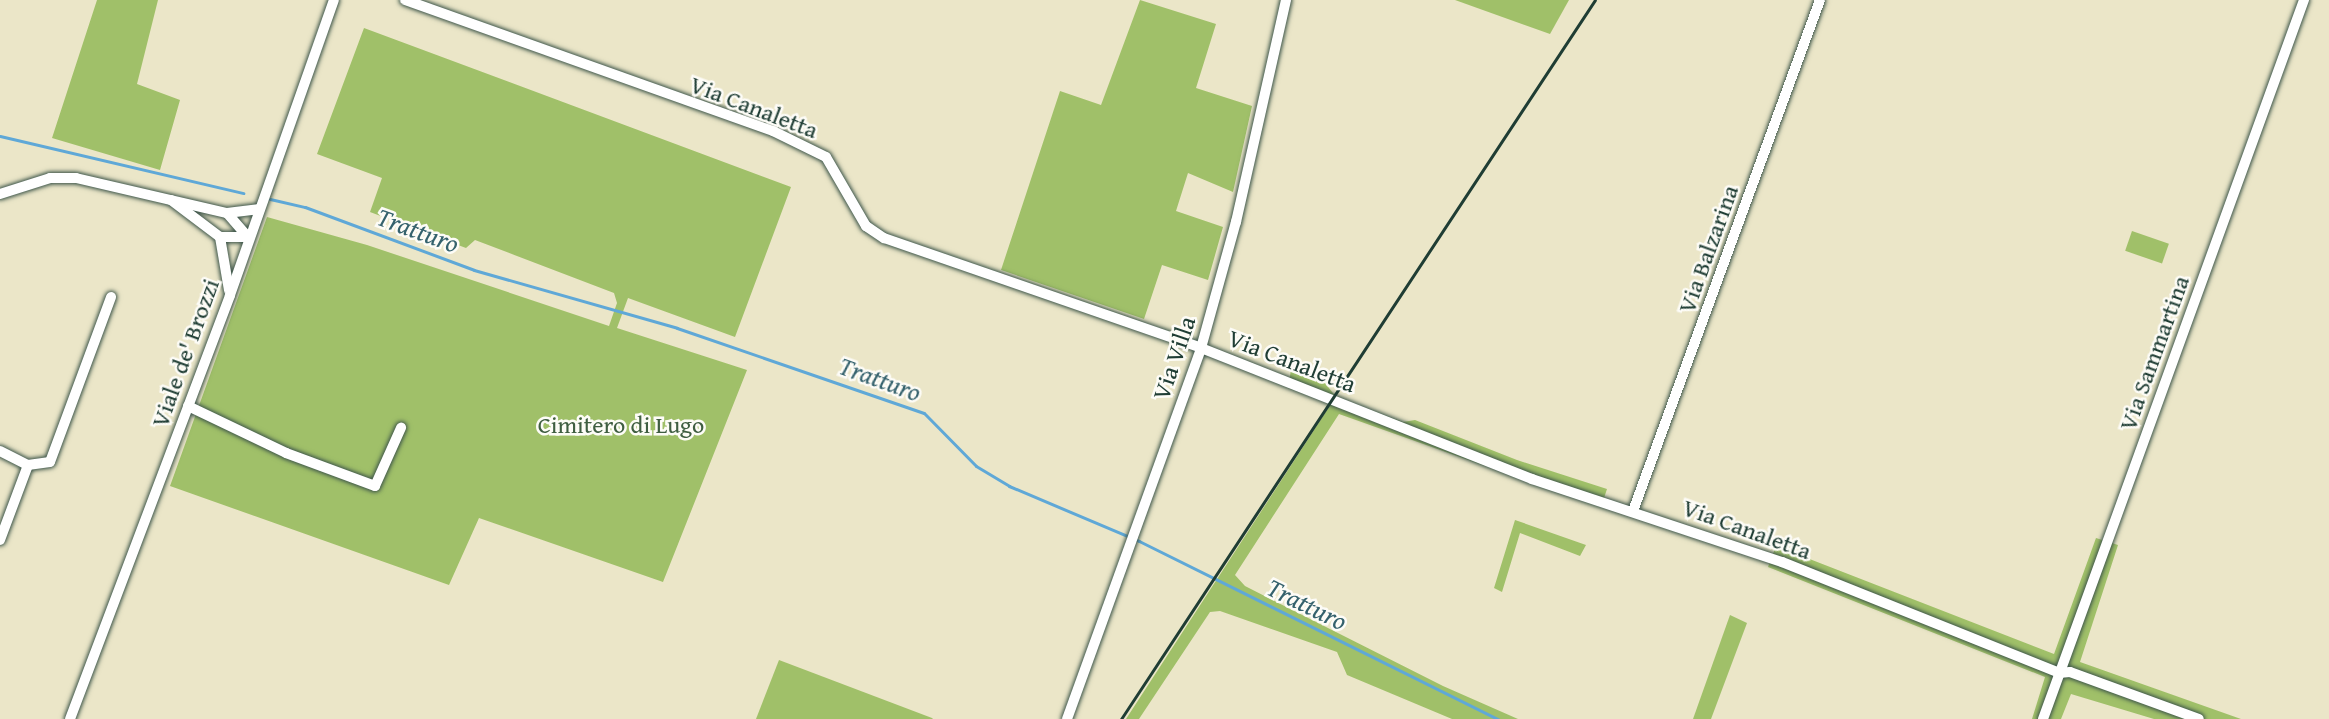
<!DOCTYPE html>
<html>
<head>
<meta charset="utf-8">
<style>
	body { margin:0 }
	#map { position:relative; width:2329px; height:719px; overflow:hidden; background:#ebe6c8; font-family:"Gentium Book Plus",serif }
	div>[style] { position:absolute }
	.green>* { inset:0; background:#a0c069; transform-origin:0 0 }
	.stream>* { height:3px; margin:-1.5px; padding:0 1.5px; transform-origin:1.5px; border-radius:1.5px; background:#5fa8d7 }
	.roads { filter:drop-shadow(0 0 2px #3e564a) drop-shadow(0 0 2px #3e564a) }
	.minor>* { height:10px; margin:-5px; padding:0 5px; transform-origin:5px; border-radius:5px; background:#fff }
	.rail>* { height:3px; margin:-1.5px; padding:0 1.5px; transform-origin:1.5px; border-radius:1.5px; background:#1f3d34 }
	span { translate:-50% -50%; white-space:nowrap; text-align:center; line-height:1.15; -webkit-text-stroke:5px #fdfcf7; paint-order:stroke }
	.street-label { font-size:24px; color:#1f3d34 }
	.park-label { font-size:24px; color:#3f5e41 }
	.water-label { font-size:26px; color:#35626d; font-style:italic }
</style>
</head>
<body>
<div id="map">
	<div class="green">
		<div style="clip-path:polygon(97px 0,158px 0,137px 84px,180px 100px,160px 170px,52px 138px)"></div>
		<div style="clip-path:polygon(1140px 0,1216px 24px,1196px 88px,1252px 106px,1233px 192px,1188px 173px,1176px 211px,1223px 227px,1208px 280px,1162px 265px,1144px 319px,1001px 270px,1060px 91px,1101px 105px)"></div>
		<div style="clip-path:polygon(1455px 0,1569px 0,1550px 34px)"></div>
		<div style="clip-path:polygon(364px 28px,791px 187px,735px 337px,628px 298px,617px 328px,747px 370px,663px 582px,479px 518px,449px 585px,170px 486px,267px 217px,367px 245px,609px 326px,617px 303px,614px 293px,475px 240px,466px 248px,370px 212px,382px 178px,317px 154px)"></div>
		<div style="left:2132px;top:231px;width:39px;height:21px;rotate:19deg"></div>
		<div style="clip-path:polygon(1291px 370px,1325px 383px,1336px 397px,1403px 422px,1415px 420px,1517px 460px,1607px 489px,1601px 507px,1339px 414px,1235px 575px,1245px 586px,1443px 686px,1518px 719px,1452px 719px,1347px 675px,1337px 652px,1220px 611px,1210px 612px,1139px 719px,1126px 719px,1331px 404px,1288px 388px)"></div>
		<div style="clip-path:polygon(1515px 520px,1586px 545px,1580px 556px,1520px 533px,1502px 592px,1494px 588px)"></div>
		<div style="clip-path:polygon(2096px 538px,2118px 545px,2080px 662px,2241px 719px,2154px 719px,2071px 694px,2061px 719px,2032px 719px,2045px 677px,1768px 567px,1776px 546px,2054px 654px)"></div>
		<div style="clip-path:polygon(1730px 615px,1747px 623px,1711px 719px,1693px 719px)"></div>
		<div style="clip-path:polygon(779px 660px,932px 718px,933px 719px,756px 719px)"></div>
	</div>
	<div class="stream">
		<div style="left:0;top:136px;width:250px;rotate:13.2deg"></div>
		<div style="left:270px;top:199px;width:36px;rotate:13deg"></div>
		<div style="left:305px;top:207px;width:180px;rotate:20.4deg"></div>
		<div style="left:474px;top:270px;width:211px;rotate:15.9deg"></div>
		<div style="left:677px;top:328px;width:261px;rotate:19deg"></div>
		<div style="left:924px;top:413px;width:74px;rotate:45.5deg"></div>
		<div style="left:976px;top:466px;width:39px;rotate:31deg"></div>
		<div style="left:1009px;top:486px;width:141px;rotate:22.9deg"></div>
		<div style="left:1139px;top:541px;width:401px;rotate:26.4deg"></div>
	</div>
	<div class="roads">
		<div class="minor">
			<div style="left:405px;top:0;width:391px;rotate:19.6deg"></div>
			<div style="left:773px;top:131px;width:59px;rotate:26.1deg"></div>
			<div style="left:826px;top:157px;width:80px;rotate:59.9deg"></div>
			<div style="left:866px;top:226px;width:22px;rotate:34deg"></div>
			<div style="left:884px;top:238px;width:336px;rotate:19.1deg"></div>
			<div style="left:1201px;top:348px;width:356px;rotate:21.6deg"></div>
			<div style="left:1532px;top:479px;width:263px;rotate:18.4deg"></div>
			<div style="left:1782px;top:562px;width:298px;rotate:21.8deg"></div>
			<div style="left:2059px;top:673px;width:11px;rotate:-5deg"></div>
			<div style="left:2070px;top:672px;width:137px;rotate:20deg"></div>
			<div style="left:0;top:194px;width:52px;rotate:-17.7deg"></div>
			<div style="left:50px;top:178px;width:26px"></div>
			<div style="left:76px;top:178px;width:155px;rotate:13.1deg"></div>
			<div style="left:227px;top:213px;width:31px;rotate:-7deg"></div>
			<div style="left:171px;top:200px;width:61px;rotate:37.1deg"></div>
			<div style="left:220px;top:237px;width:28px"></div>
			<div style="left:227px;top:213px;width:32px;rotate:49deg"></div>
			<div style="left:220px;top:237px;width:54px;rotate:80.4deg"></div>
			<div style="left:188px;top:406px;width:109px;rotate:25.6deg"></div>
			<div style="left:286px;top:453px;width:95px;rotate:20.3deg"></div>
			<div style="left:375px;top:486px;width:64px;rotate:-65.9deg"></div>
			<div style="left:0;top:451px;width:31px;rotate:27deg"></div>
			<div style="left:28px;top:465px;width:22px;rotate:-8deg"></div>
			<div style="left:50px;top:462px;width:176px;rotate:-69.7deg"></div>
			<div style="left:1633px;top:511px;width:544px;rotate:-69.9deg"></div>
			<div style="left:0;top:540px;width:80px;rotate:-69.5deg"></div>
			<div style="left:70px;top:719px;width:453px;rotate:-69.3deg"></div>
			<div style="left:230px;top:295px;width:313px;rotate:-70.6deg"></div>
			<div style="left:1067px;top:719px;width:394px;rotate:-70.1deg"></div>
			<div style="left:1201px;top:348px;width:131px;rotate:-74.5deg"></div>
			<div style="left:1236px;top:222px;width:228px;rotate:-77.3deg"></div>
			<div style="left:2043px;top:719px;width:765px;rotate:-70.05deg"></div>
		</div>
	</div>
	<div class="rail">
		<div style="left:1121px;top:719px;width:861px;rotate:-56.61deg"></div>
	</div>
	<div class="street-label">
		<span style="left:754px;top:107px;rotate:21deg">Via Canaletta</span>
		<span style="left:1708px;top:249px;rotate:-70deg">Via Balzarina</span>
		<span style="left:185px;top:353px;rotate:-70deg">Viale de' Brozzi</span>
		<span style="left:2154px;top:353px;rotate:-70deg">Via Sammartina</span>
		<span style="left:1174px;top:358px;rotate:-71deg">Via Villa</span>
		<span style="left:1292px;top:361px;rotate:21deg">Via Canaletta</span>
		<span style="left:1747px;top:529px;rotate:20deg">Via Canaletta</span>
	</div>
	<div class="park-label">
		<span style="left:621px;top:425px">Cimitero di Lugo</span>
	</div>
	<div class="water-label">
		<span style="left:418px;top:230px;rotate:20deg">Tratturo</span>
		<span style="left:880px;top:379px;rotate:20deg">Tratturo</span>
		<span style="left:1307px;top:604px;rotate:26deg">Tratturo</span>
	</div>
</div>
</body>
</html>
